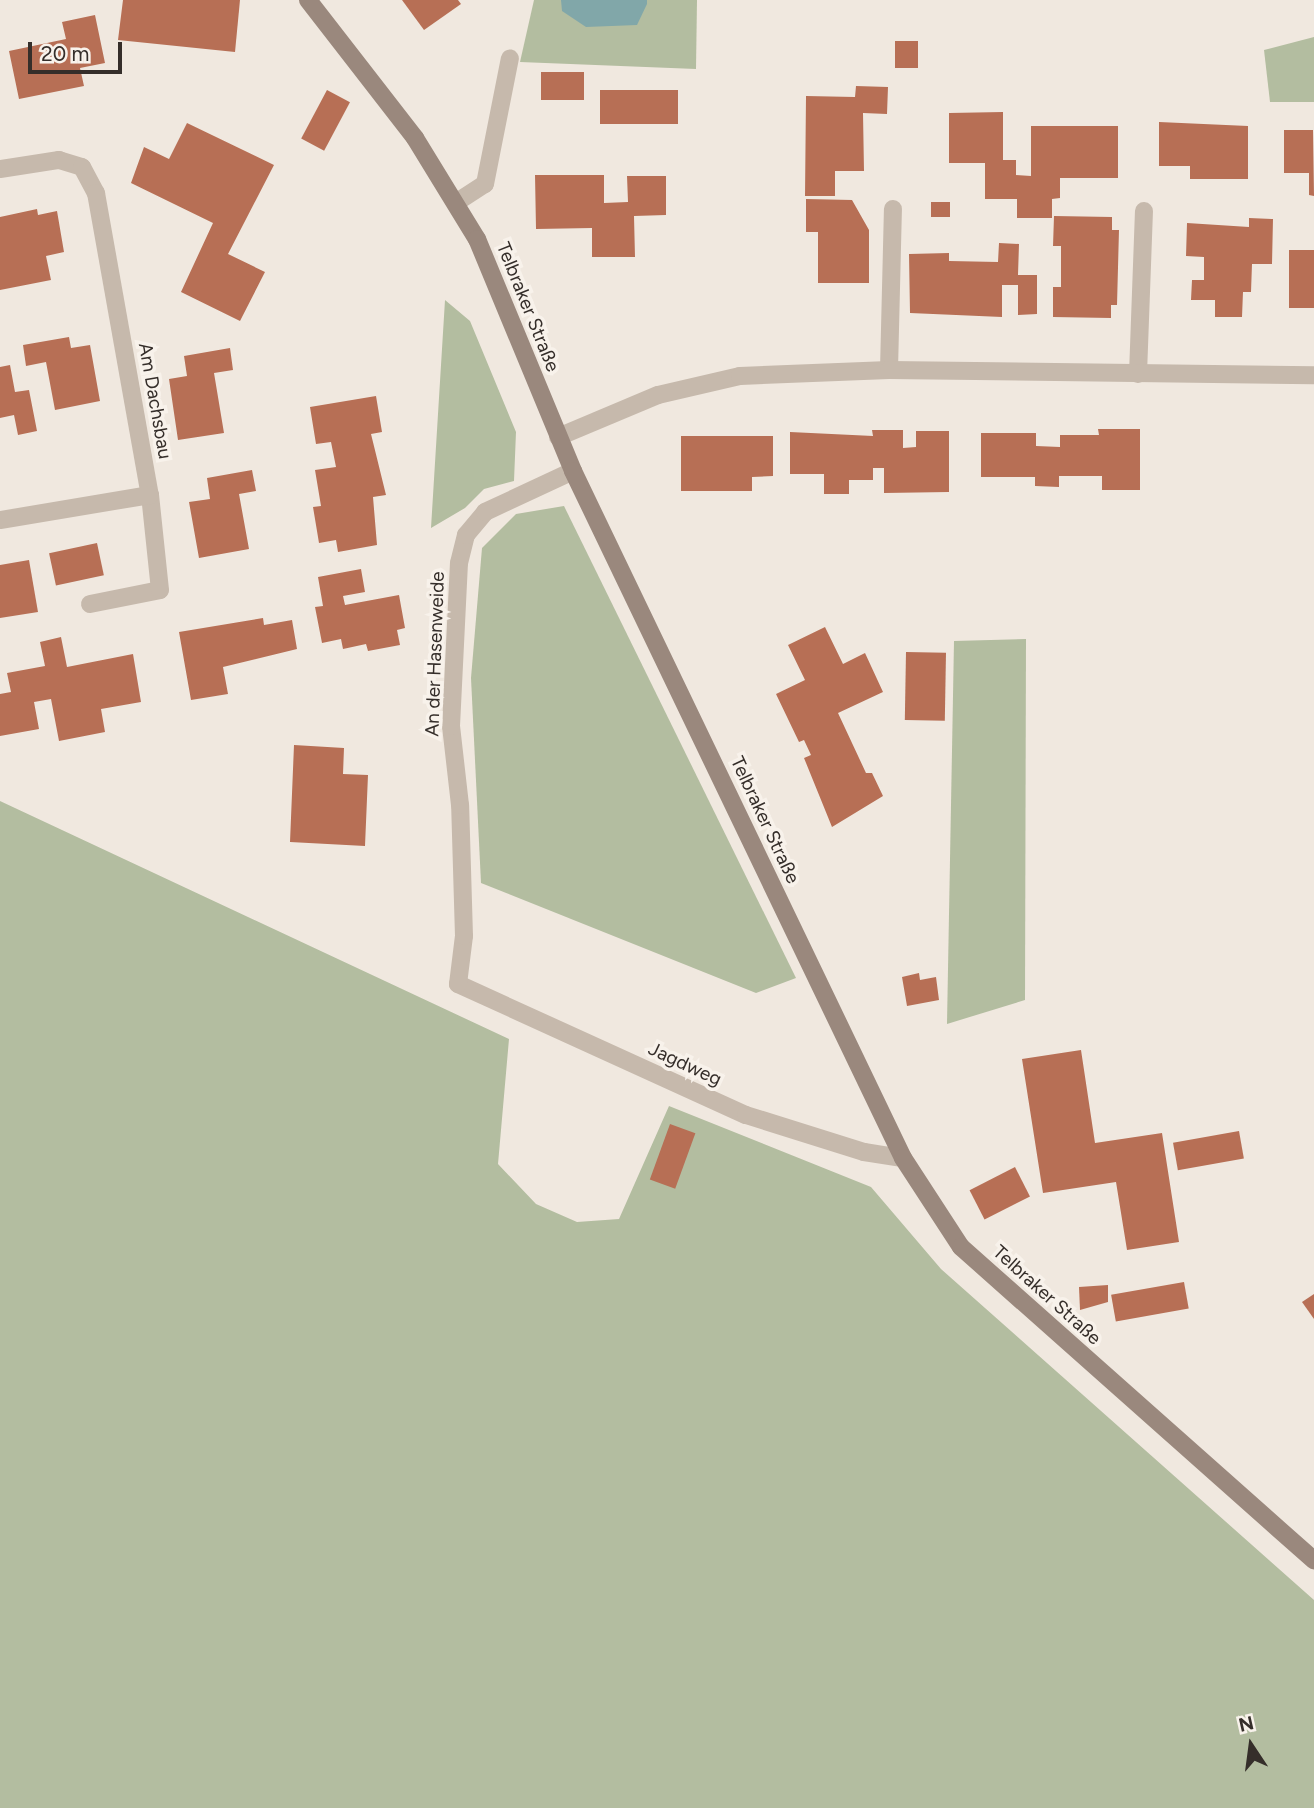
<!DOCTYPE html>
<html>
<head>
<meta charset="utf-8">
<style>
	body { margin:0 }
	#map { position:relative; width:1314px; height:1808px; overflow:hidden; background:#f0e8df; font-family:Figtree,sans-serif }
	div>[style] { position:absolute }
	.green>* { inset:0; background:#b3bda0 }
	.water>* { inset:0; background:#81a7a9 }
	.building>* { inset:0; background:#b76f55; transform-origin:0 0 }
	.lane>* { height:18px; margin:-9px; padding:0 9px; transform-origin:9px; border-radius:9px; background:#c6b9ac }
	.street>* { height:18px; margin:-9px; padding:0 9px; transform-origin:9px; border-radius:9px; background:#c6b9ac }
	.secondary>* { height:18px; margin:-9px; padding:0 9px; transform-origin:9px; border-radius:9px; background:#9a887d }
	span { translate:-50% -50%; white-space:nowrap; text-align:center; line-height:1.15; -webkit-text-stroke:7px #f8f2eb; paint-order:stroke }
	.street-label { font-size:19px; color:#352e2a }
	.north { position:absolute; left:1216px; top:1710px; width:70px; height:70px; -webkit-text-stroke:5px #f8f2eb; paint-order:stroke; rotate:347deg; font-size:19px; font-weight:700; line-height:28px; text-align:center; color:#352e2a }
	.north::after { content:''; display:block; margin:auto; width:24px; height:32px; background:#352e2a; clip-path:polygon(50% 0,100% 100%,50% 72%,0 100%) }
	.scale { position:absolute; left:28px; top:42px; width:94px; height:32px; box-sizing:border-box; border:4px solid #352e2a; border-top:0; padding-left:9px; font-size:21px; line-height:24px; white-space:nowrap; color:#352e2a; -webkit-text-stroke:5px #f8f2eb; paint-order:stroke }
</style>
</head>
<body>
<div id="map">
	<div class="green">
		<div style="clip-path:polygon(534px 0,697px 0,696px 69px,520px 62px)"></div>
		<div style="clip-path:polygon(1314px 37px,1314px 102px,1270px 102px,1264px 50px)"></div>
		<div style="clip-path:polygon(445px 300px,470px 321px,516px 432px,514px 481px,484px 489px,465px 508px,431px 528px)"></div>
		<div style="clip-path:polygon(564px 506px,796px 978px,756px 993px,481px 883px,471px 678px,482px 548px,516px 514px)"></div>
		<div style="clip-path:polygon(1026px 639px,1025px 1000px,947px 1024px,954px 641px)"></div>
		<div style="clip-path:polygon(0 801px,509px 1039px,498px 1164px,536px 1204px,577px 1222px,619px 1219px,669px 1106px,871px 1187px,941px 1269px,1314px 1600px,1314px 1808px,0 1808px)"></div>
	</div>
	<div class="water">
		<div style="clip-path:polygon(561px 0,647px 0,647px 4px,637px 25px,586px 27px,562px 11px)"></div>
	</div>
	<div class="building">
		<div style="clip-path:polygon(123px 0,240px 0,235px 52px,118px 40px)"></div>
		<div style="clip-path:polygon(402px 0,458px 0,461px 4px,424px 30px)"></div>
		<div style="clip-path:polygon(95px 15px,105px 63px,80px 68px,84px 86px,19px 99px,9px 51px,66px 39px,62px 22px)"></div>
		<div style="left:895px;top:41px;width:23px;height:27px"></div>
		<div style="left:541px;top:72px;width:43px;height:28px"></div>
		<div style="clip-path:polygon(856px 86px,888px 87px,887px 114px,863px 113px,864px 171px,835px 171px,835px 196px,805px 196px,806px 96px,855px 97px)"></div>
		<div style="left:327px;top:90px;width:26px;height:55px;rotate:28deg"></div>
		<div style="left:600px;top:90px;width:78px;height:34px"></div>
		<div style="clip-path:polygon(1003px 112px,1003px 160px,1016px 160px,1016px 175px,1031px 176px,1031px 126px,1118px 126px,1118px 178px,1060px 178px,1060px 198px,1052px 199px,1052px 218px,1017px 218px,1017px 199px,985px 199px,985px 163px,949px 163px,949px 113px)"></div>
		<div style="clip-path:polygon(1159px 122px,1248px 126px,1248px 179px,1190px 179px,1190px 166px,1159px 166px)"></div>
		<div style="clip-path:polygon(187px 123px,274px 165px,228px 254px,265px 272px,240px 321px,181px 292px,213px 223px,131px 183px,144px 147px,169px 159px)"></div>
		<div style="clip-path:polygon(1284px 130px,1313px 130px,1314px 196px,1309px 195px,1309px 173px,1284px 173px)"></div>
		<div style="clip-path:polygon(535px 175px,604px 175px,604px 203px,628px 202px,627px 176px,666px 176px,666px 215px,634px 216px,635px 257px,592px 257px,592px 228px,536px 229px)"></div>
		<div style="clip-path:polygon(806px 199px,852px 200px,869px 230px,869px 283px,818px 283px,818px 232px,806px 232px)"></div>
		<div style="left:931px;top:202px;width:19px;height:15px"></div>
		<div style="clip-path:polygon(37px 209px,38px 215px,57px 211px,64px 252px,46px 256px,51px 280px,0 290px,0 217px)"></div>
		<div style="clip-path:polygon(1054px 216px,1112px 217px,1112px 230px,1119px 230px,1117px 305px,1111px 305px,1111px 318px,1053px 317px,1053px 287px,1061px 287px,1061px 246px,1053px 246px)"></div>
		<div style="clip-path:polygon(1249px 218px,1273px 219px,1272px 264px,1252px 264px,1251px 292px,1243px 292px,1242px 317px,1215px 317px,1215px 300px,1191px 300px,1192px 280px,1204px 280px,1204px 257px,1186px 256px,1187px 223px,1249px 227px)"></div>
		<div style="clip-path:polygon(999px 243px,1019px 244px,1018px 275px,1037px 275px,1037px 314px,1018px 315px,1018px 285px,1002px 285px,1002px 317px,910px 313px,909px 254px,949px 253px,949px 261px,998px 262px)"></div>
		<div style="left:1289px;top:250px;width:25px;height:58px"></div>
		<div style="clip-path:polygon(69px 337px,71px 348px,90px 345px,100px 401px,55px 410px,46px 362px,26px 366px,23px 345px)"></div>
		<div style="clip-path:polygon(230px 348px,233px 370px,214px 373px,224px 433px,178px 440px,169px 379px,187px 376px,184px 356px)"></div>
		<div style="clip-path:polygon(10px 365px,15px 392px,29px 390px,37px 431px,18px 435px,14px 415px,0 418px,0 367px)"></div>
		<div style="clip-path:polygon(376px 396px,382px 432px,371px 434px,386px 495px,373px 497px,377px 545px,338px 552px,336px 540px,319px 543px,313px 507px,321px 506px,315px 470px,336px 467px,331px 442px,316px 444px,310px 407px)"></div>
		<div style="clip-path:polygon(1098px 429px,1140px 429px,1140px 490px,1102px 490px,1102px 476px,1059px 476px,1059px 487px,1035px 486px,1035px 477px,981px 477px,981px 433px,1036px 433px,1036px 446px,1060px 447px,1060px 435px,1099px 435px)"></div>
		<div style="clip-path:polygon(872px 430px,903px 430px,903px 448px,916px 447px,916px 431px,949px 431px,949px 492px,884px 493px,884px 468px,873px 468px,873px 480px,849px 480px,849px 494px,824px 494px,824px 474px,790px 474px,790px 432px,873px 436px)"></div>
		<div style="clip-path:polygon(681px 436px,773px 436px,773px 476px,752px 477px,752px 491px,681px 491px)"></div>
		<div style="clip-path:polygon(252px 470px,256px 491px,239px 494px,249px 549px,199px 558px,189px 502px,210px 499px,207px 478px)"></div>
		<div style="left:97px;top:543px;width:33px;height:49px;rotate:78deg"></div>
		<div style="clip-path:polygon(29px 560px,38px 612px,0 618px,0 565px)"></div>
		<div style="clip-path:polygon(361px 569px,365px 592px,343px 596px,345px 605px,399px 595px,405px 628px,397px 630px,400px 645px,368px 651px,366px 644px,343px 649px,341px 639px,322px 643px,315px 607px,323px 606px,318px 577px)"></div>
		<div style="clip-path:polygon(263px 618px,264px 625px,292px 620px,297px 649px,223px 667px,228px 694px,191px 700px,179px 632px)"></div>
		<div style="clip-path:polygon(825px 627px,843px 664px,865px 653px,883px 692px,838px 713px,866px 773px,872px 773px,883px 796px,832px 827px,804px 758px,811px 755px,804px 740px,799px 742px,776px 694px,805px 680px,788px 645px)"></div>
		<div style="clip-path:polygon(61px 637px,67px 667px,133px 654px,141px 702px,101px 709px,105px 732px,59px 741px,51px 699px,34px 702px,39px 729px,0 736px,0 694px,11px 692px,7px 673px,45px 666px,40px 642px)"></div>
		<div style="left:906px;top:652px;width:40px;height:68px;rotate:1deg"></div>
		<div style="clip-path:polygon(294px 745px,344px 748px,343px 774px,368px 775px,365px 846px,290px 842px)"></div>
		<div style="clip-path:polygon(919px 973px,920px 980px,936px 977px,939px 1000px,907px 1006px,902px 977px)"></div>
		<div style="clip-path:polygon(1081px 1050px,1095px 1143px,1162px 1133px,1179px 1242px,1127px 1250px,1116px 1182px,1043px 1193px,1022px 1059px)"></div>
		<div style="left:670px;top:1124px;width:27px;height:59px;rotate:20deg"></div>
		<div style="left:1239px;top:1131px;width:28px;height:67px;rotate:80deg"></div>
		<div style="left:1015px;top:1167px;width:33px;height:51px;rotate:63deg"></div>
		<div style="left:1184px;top:1282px;width:27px;height:74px;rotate:80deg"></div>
		<div style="clip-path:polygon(1108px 1285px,1108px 1302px,1080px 1310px,1079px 1287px)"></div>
		<div style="clip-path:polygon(1314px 1294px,1314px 1319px,1302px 1302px)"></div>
	</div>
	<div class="lane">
		<div style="left:457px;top:202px;width:33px;rotate:-33deg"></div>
		<div style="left:485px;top:184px;width:128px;rotate:-78.8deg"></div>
		<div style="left:90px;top:604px;width:71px;rotate:-11.3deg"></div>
		<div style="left:160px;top:590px;width:96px;rotate:-96deg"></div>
		<div style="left:458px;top:984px;width:316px;rotate:24.5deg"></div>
		<div style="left:746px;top:1115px;width:124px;rotate:17.4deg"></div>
		<div style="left:864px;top:1152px;width:39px;rotate:9deg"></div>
	</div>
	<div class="street">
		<div style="left:0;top:169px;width:60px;rotate:-8.7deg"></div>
		<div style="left:59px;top:160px;width:24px;rotate:17deg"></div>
		<div style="left:82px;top:167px;width:30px;rotate:62deg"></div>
		<div style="left:96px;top:193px;width:307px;rotate:79.9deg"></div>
		<div style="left:150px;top:495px;width:152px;rotate:170.5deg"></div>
		<div style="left:889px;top:370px;width:161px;rotate:-88.6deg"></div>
		<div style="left:1138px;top:374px;width:163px;rotate:-87.9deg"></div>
		<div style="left:558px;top:437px;width:108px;rotate:-22.8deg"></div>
		<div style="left:658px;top:395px;width:84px;rotate:-13deg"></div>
		<div style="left:740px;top:376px;width:149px;rotate:-2.3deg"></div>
		<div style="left:889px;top:370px;width:425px;rotate:0.7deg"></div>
		<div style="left:458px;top:984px;width:48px;rotate:-82.9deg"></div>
		<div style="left:464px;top:936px;width:131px;rotate:-91.7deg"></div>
		<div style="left:460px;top:805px;width:80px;rotate:-96.5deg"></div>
		<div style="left:451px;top:726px;width:163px;rotate:-87.2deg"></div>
		<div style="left:459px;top:563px;width:29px;rotate:-76deg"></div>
		<div style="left:466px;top:535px;width:30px;rotate:-50deg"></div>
		<div style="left:485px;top:512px;width:97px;rotate:-25deg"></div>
	</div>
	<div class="secondary">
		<div style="left:308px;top:0;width:175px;rotate:52.2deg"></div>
		<div style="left:415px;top:138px;width:119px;rotate:58.5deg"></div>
		<div style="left:477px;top:239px;width:251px;rotate:67.5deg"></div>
		<div style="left:573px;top:471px;width:762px;rotate:64.34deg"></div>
		<div style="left:903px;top:1158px;width:106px;rotate:56.9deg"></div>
		<div style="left:961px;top:1247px;width:472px;rotate:41.6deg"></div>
	</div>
	<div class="street-label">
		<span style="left:528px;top:307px;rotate:68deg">Telbraker Straße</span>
		<span style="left:155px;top:401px;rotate:80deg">Am Dachsbau</span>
		<span style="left:435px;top:654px;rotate:-88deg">An der Hasenweide</span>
		<span style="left:765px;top:820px;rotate:65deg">Telbraker Straße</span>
		<span style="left:685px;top:1064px;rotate:25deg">Jagdweg</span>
		<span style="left:1047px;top:1295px;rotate:42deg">Telbraker Straße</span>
	</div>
	<div class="north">N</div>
	<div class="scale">20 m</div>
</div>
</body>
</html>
